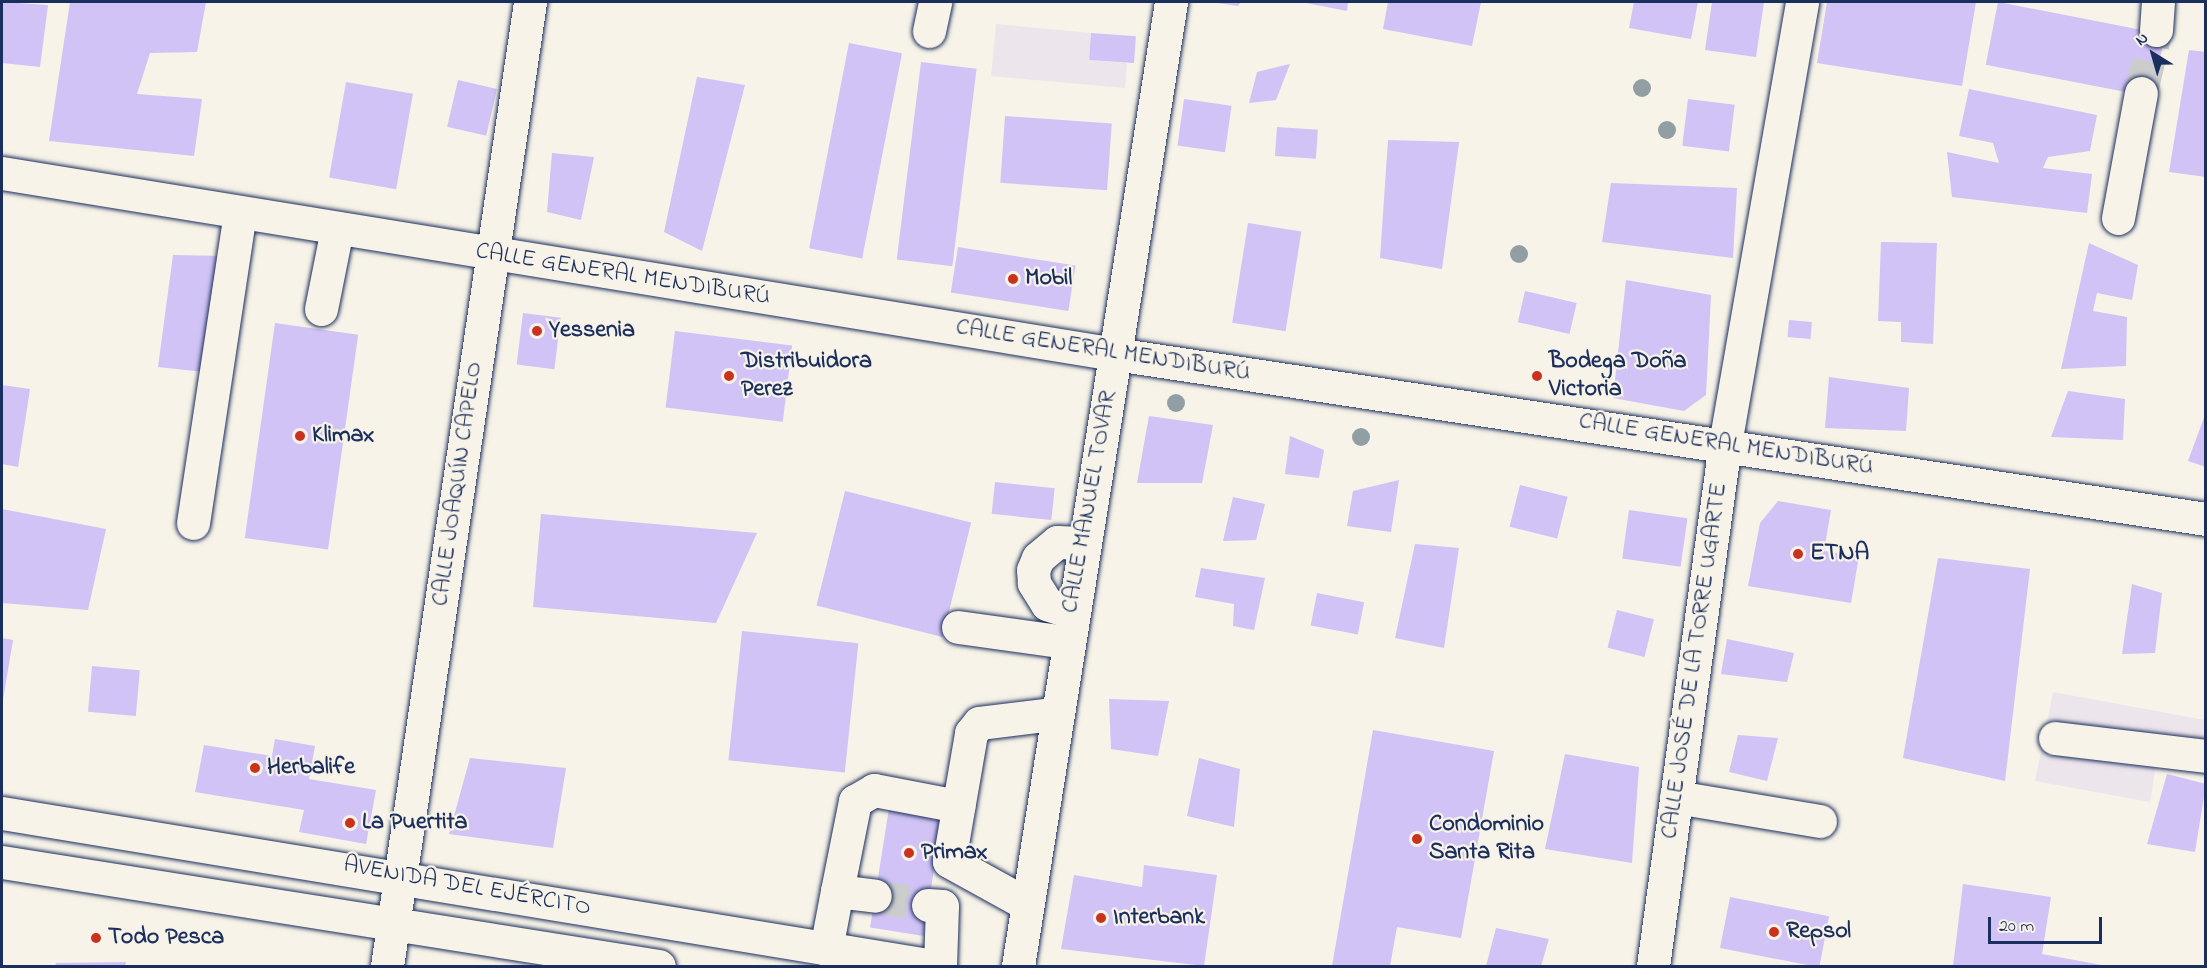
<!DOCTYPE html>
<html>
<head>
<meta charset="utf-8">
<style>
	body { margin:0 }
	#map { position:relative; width:2207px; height:968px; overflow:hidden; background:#f7f3e8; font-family:"Indie Flower",sans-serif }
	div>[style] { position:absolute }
	.built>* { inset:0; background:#ece5ec }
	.building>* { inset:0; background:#d1c3f5; transform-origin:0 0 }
	.minor-tunnel>* { height:33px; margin-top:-16.5px; transform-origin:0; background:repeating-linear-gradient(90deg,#cbcccc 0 33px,transparent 0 49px) }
	.roads { filter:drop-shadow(0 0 2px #1b2f5e) drop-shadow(0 0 2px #1b2f5e) }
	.minor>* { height:33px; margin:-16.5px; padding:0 16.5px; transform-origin:16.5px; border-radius:16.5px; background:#f7f3e8 }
	.major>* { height:33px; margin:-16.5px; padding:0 16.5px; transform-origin:16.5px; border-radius:16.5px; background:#f7f3e8 }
	.trees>* { width:18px; height:18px; margin:-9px; border-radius:50%; background:#919fa5 }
	.dots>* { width:16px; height:16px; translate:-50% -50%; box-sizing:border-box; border:3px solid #f7f3e8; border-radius:50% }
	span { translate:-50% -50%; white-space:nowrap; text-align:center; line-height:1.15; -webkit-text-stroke:4.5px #f7f3e8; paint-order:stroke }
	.street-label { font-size:24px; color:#1b2f5e }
	.poi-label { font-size:24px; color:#1b2f5e; font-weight:700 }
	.left { translate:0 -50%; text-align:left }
	.frame { position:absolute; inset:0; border:3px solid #1b2f5e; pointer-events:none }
	.north { position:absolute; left:2123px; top:24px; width:60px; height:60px; -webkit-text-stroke:4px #f7f3e8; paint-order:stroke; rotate:323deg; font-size:16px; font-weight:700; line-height:24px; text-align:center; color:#1b2f5e }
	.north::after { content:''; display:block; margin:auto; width:21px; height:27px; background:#1b2f5e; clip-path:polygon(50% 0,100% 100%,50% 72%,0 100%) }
	.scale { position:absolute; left:1988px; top:917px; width:114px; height:27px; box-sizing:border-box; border:3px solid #1b2f5e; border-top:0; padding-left:8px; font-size:18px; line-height:21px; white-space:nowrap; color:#1b2f5e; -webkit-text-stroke:4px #f7f3e8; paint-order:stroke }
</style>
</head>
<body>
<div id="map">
	<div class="built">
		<div style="clip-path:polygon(996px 24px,1091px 33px,1089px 60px,1127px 63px,1125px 88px,991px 76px)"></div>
		<div style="clip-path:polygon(2053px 692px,2205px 720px,2205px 774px,2156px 765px,2150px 802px,2035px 781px)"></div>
	</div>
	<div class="building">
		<div style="clip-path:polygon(2px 2px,48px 5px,40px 67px,2px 63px)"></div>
		<div style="clip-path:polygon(70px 2px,206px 2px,197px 52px,150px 53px,137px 94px,202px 99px,194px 156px,49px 141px)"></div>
		<div style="clip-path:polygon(1210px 2px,1241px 2px,1238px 6px)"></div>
		<div style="clip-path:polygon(1301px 2px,1348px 2px,1347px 11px)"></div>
		<div style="clip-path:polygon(1388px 2px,1481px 2px,1472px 46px,1383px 29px)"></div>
		<div style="clip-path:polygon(1634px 2px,1698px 2px,1691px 39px,1629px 28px)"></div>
		<div style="clip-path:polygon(1712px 2px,1764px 2px,1756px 57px,1705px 50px)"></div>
		<div style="clip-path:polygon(1827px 2px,1976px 2px,1962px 86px,1817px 63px)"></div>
		<div style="left:1998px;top:2px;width:170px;height:64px;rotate:11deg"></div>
		<div style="left:1091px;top:33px;width:45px;height:27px;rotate:4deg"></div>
		<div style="left:849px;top:43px;width:54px;height:209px;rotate:11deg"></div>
		<div style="clip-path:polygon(2189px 50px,2206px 52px,2206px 177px,2169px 172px)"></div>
		<div style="left:921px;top:62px;width:56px;height:199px;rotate:7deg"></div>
		<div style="clip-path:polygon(1290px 64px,1276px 100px,1249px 103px,1257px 72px)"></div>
		<div style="clip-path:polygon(697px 77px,745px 85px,702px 251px,664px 232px)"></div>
		<div style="left:458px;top:80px;width:40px;height:48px;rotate:13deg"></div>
		<div style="left:346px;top:82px;width:68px;height:97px;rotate:10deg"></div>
		<div style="clip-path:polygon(1969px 89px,2097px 115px,2090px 151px,2048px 157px,2043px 168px,2092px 174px,2087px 213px,1952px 197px,1947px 152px,1999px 163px,1993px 143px,1959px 136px)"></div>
		<div style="left:1184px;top:99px;width:48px;height:47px;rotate:8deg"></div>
		<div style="left:1688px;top:99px;width:47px;height:47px;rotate:7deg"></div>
		<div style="left:1005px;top:116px;width:107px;height:67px;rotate:4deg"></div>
		<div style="left:1277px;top:127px;width:41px;height:29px;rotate:4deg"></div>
		<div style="clip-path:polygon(1388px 140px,1459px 142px,1442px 269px,1380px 258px)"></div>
		<div style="clip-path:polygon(552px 153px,594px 157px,581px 220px,547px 212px)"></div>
		<div style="clip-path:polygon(1611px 183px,1737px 188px,1733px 258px,1602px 242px)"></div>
		<div style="left:1248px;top:223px;width:54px;height:101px;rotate:9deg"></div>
		<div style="clip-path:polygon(1881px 242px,1937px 243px,1933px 344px,1901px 342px,1901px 322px,1878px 321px)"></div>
		<div style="clip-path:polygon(2089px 243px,2138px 265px,2132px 300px,2097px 293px,2093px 311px,2127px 317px,2126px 366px,2061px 369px)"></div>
		<div style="left:958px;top:247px;width:119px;height:46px;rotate:9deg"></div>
		<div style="clip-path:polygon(173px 255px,226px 256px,204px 372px,158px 367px)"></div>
		<div style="clip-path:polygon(1626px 280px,1711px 295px,1706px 395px,1684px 411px,1613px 398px)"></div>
		<div style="left:1525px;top:291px;width:53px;height:32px;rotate:13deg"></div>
		<div style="left:523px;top:313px;width:38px;height:52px;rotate:7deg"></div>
		<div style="left:1789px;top:320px;width:23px;height:17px;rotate:5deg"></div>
		<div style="left:275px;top:323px;width:84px;height:217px;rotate:8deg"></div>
		<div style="left:675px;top:331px;width:118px;height:77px;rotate:7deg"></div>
		<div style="clip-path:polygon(1829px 377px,1909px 388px,1906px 431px,1825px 428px)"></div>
		<div style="clip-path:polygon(2px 385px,30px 389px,18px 467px,2px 464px)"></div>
		<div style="clip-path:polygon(2068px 391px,2125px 399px,2123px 440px,2051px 437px)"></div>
		<div style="clip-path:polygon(2206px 412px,2206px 467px,2188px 461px)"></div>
		<div style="clip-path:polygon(1149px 416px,1213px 425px,1202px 483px,1137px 483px)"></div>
		<div style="clip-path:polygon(1290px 436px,1324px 450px,1319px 478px,1285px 474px)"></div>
		<div style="clip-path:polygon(1399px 480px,1391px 532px,1347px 526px,1353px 491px)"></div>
		<div style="left:995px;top:482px;width:60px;height:32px;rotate:6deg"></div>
		<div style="left:1520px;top:485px;width:49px;height:43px;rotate:14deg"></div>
		<div style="left:845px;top:491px;width:130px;height:118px;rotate:14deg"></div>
		<div style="clip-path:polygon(1233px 497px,1265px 504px,1256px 540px,1223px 541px)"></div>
		<div style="clip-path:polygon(1778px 501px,1831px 510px,1824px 551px,1859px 556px,1851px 603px,1748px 586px,1760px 523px)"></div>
		<div style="clip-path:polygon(2px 509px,106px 529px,88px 610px,2px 603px)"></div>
		<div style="left:1629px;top:510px;width:59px;height:49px;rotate:8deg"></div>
		<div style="clip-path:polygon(541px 514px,757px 533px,716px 623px,533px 607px)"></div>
		<div style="clip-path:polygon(1415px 544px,1459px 548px,1444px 648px,1395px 638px)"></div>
		<div style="clip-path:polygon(1938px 558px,2030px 569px,2005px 781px,1903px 758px)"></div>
		<div style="clip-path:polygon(1201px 568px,1265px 578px,1254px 630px,1233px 626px,1234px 604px,1195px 597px)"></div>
		<div style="clip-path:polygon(2132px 584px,2162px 593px,2155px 653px,2122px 654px)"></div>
		<div style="left:1317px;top:593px;width:48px;height:33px;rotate:11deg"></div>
		<div style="left:1617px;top:610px;width:38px;height:39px;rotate:14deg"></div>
		<div style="left:742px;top:631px;width:117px;height:130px;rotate:6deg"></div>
		<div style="clip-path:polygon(2px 638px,13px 640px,3px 700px,2px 700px)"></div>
		<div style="clip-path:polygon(1727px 639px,1794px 653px,1787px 682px,1721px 674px)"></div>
		<div style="left:92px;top:666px;width:48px;height:46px;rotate:5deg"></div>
		<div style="clip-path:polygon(1109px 699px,1169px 701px,1158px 756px,1111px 749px)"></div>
		<div style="clip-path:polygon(1373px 730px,1494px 751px,1461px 938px,1397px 927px,1390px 966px,1332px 966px)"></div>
		<div style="clip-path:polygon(1738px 735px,1778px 738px,1767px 781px,1729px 772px)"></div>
		<div style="clip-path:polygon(275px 739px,315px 746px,309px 779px,376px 790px,366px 844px,299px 832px,304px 810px,195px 792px,204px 745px,272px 756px)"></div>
		<div style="clip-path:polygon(1565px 754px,1639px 767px,1632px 863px,1545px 849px)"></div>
		<div style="clip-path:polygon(470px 758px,566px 768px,553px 848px,449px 834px)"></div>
		<div style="clip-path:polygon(1199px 758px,1240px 769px,1234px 827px,1187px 816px)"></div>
		<div style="clip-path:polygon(2167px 774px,2206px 784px,2195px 852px,2147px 844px)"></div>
		<div style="left:890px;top:802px;width:54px;height:127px;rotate:9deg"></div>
		<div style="clip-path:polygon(1144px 865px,1217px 875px,1204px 966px,1061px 949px,1074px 875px,1142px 887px)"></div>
		<div style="clip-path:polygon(1963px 884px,2051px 897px,2042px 954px,2107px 966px,1953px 966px)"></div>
		<div style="left:1730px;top:897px;width:101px;height:52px;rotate:11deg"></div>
		<div style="clip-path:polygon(1496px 928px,1549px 939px,1541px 966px,1486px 966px)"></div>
		<div style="clip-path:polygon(126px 962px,125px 966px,55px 966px,56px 963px)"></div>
	</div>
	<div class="minor-tunnel">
		<div style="left:2141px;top:93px;width:65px;rotate:-76.6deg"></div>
		<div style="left:875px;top:896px;width:54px;rotate:9.6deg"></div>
	</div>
	<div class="roads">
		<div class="minor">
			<div style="left:2156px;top:30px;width:28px;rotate:-86deg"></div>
			<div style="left:929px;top:31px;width:30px;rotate:-78deg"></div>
			<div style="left:2px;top:173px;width:1128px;rotate:9.24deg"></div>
			<div style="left:1115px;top:354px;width:1103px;rotate:8.6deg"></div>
			<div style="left:2118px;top:218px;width:127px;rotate:-79.6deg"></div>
			<div style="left:321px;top:309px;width:82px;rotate:-78.7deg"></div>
			<div style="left:193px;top:523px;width:314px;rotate:-81.4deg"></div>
			<div style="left:1071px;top:612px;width:25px;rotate:-162deg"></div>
			<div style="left:1047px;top:604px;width:25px;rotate:-122deg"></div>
			<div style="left:1034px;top:583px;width:13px;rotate:-94deg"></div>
			<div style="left:1033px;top:570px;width:13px;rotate:-67deg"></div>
			<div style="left:1038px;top:558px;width:25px;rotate:-40deg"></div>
			<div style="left:1057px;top:542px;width:25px;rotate:2deg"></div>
			<div style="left:958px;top:627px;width:109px;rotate:7.9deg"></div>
			<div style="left:2055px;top:738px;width:152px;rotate:6.8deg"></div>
			<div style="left:1676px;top:797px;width:146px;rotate:9.5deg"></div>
			<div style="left:837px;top:891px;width:92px;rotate:-78.7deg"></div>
			<div style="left:855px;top:801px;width:22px;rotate:-30deg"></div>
			<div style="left:874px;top:790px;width:86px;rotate:10.8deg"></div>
			<div style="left:1025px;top:903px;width:87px;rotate:-151.1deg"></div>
			<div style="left:949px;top:861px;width:130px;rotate:-80.2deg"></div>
			<div style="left:971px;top:733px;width:13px;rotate:-51deg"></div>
			<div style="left:979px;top:723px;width:75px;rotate:-6.9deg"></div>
			<div style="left:928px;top:905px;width:14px;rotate:4deg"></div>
			<div style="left:942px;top:906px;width:60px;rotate:91.9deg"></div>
			<div style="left:826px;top:949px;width:59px;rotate:-79.3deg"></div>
			<div style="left:837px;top:891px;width:38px;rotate:7deg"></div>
			<div style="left:387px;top:966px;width:975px;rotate:-81.56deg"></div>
			<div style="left:1018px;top:966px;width:976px;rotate:-80.98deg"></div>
			<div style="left:1653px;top:966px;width:527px;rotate:-82.15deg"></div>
			<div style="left:1725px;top:444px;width:449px;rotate:-80.1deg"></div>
		</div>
		<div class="major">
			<div style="left:2px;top:813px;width:943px;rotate:9.33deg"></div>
			<div style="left:2px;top:862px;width:665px;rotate:9deg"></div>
		</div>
	</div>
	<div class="trees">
		<div style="left:1642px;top:88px"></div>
		<div style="left:1667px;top:130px"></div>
		<div style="left:1519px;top:254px"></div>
		<div style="left:1176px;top:403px"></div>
		<div style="left:1361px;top:437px"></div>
	</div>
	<div class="dots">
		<div style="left:1013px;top:279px;background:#c8321e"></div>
		<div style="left:537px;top:331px;background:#c8321e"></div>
		<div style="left:729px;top:376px;background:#c8321e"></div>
		<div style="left:1537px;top:376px;background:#c8321e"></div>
		<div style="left:300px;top:436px;background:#c8321e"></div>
		<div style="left:1798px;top:554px;background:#c8321e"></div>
		<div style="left:255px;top:768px;background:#c8321e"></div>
		<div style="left:350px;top:823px;background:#c8321e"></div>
		<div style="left:1417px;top:839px;background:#c8321e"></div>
		<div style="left:909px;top:853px;background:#c8321e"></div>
		<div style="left:1101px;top:918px;background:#c8321e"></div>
		<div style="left:1774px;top:932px;background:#c8321e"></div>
		<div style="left:96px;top:938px;background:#c8321e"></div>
	</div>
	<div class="street-label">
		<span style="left:623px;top:275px;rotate:9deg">CALLE GENERAL MENDIBURÚ</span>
		<span style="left:1103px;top:351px;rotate:9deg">CALLE GENERAL MENDIBURÚ</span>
		<span style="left:1726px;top:445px;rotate:9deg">CALLE GENERAL MENDIBURÚ</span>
		<span style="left:458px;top:484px;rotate:-82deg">CALLE JOAQUÍN CAPELO</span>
		<span style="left:1090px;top:502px;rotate:-80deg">CALLE MANUEL TOVAR</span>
		<span style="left:1695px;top:661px;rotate:-82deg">CALLE JOSÉ DE LA TORRE UGARTE</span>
		<span style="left:467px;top:887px;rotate:10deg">AVENIDA DEL EJÉRCITO</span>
	</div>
	<div class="poi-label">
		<span class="left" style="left:1025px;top:279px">Mobil</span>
		<span class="left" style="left:549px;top:331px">Yessenia</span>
		<span class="left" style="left:741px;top:376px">Distribuidora<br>Perez</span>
		<span class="left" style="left:1549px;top:376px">Bodega Doña<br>Victoria</span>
		<span class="left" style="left:312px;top:436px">Klimax</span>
		<span class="left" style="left:1810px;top:554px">ETNA</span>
		<span class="left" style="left:267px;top:768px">Herbalife</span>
		<span class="left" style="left:362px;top:823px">La Puertita</span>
		<span class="left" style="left:1429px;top:839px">Condominio<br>Santa Rita</span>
		<span class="left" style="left:921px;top:853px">Primax</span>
		<span class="left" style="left:1113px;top:918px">Interbank</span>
		<span class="left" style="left:1786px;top:932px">Repsol</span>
		<span class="left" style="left:108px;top:938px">Todo Pesca</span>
	</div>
	<div class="frame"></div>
	<div class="north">N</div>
	<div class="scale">20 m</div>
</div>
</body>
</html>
